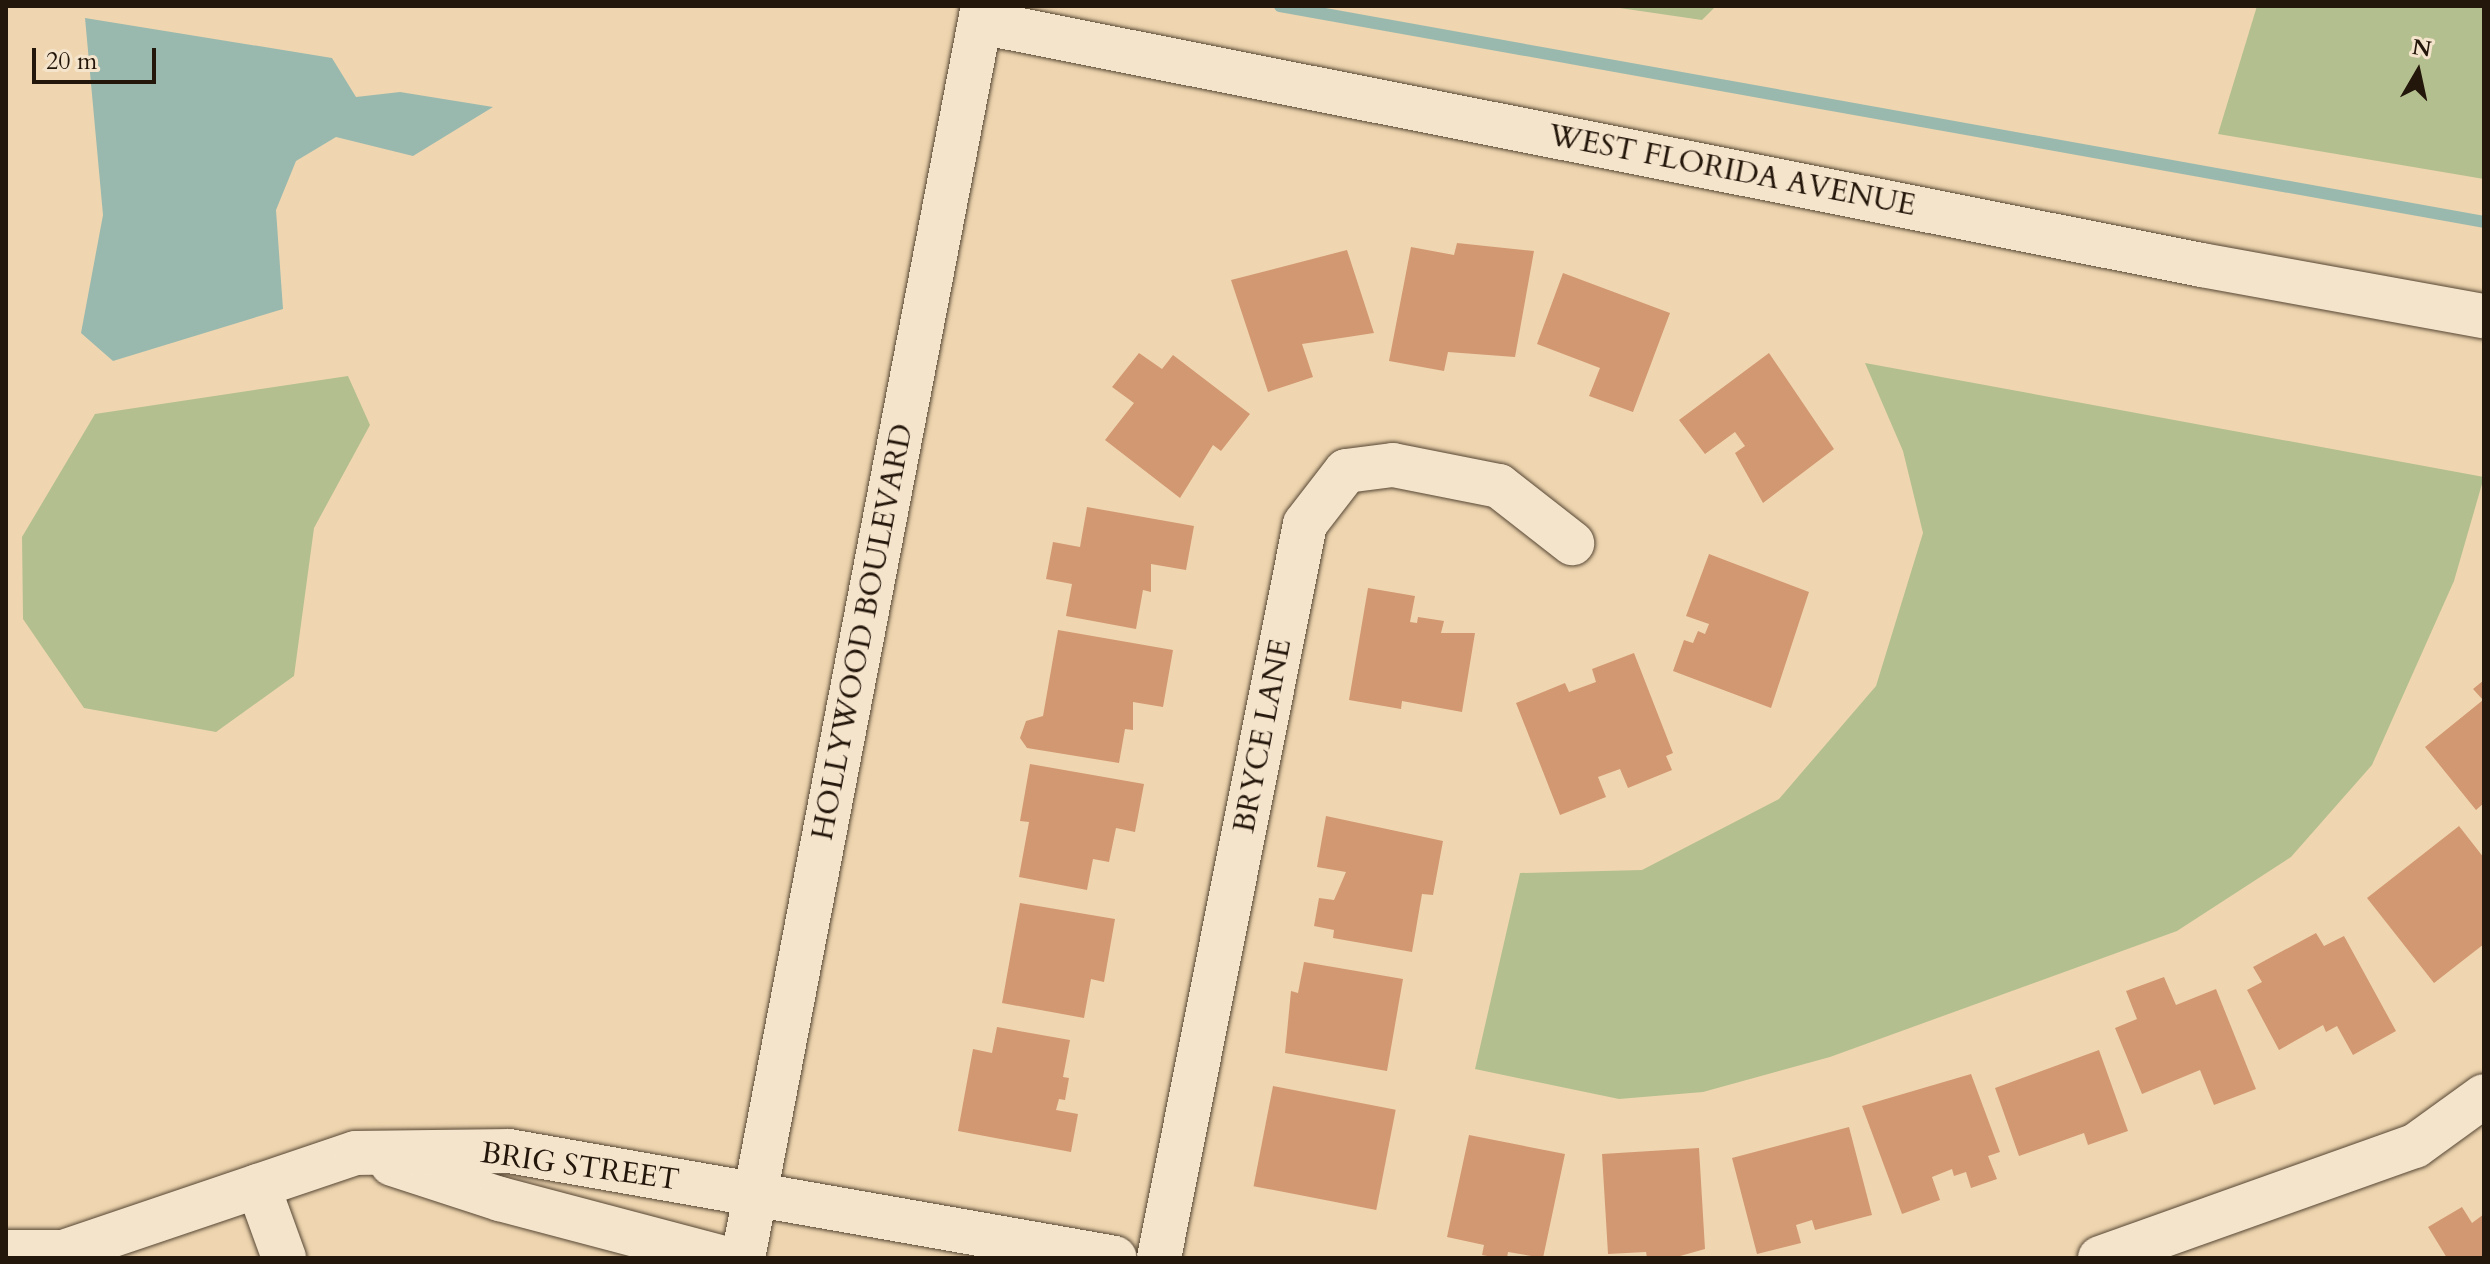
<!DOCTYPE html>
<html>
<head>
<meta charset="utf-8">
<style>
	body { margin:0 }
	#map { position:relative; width:2490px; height:1264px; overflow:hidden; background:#efd6b0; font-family:Cardo,serif }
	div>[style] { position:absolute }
	.green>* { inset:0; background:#b4bf8f }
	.water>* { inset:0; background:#9ab9ae }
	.stream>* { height:12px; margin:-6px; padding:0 6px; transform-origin:6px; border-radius:6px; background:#9ab9ae }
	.building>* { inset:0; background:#d29872; transform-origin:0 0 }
	.roads { filter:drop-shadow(0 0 2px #564634) drop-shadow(0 0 2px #564634) }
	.minor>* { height:44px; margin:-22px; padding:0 22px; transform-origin:22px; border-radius:22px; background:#f5e4cc }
	.tertiary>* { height:44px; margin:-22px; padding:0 22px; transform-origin:22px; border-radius:22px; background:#f5e4cc }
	span { translate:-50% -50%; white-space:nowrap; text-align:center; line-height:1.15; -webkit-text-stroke:6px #f5e4cc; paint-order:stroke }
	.street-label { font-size:30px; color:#23160a }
	.frame { position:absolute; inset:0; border:8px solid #23160a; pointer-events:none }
	.north { position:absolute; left:2378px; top:32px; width:80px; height:80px; -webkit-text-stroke:6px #f5e4cc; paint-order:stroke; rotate:9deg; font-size:22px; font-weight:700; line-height:32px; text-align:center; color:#23160a }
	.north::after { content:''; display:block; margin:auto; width:28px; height:36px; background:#23160a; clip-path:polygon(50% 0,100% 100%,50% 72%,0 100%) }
	.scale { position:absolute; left:32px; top:48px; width:124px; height:36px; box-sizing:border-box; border:4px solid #23160a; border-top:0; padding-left:10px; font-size:24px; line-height:28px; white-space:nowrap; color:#23160a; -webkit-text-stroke:6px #f5e4cc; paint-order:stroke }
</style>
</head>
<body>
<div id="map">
	<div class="green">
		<div style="clip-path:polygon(1606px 6px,1716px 6px,1702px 20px)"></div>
		<div style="clip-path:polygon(2257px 6px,2484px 6px,2484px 179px,2218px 134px)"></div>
		<div style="clip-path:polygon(1865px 363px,2484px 477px,2454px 581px,2372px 765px,2291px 857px,2177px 931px,1830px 1057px,1703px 1092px,1619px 1099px,1475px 1069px,1520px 873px,1642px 870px,1779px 799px,1876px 686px,1923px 533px,1903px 451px)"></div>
		<div style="clip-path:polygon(348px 376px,370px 425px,314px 528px,294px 676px,216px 732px,84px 708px,23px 619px,22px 537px,95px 414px)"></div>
	</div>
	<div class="water">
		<div style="clip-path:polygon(85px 18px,332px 58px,356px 97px,400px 92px,493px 107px,413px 156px,336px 137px,296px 161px,276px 210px,283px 309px,113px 361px,81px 333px,103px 215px)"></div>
	</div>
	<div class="stream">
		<div style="left:1280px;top:6px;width:1223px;rotate:10.17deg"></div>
	</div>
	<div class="building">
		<div style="clip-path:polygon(1457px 243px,1534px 251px,1515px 357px,1448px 352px,1444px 371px,1389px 361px,1411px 247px,1454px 255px)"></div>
		<div style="clip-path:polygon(1347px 250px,1374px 333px,1302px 344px,1313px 377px,1268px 392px,1231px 280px)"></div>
		<div style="clip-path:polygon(1563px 273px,1670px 313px,1633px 412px,1589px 396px,1600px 368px,1537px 344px)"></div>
		<div style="clip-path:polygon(1139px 353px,1162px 369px,1173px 355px,1250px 414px,1221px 451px,1213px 445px,1180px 498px,1105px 440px,1134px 403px,1112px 387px)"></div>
		<div style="clip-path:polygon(1769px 353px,1834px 449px,1763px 503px,1735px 453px,1745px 446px,1735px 432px,1705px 454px,1679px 420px)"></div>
		<div style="clip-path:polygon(1087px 507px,1194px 526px,1186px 570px,1151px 564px,1151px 592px,1143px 590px,1136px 629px,1066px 616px,1072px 584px,1046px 579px,1053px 542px,1080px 547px)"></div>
		<div style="clip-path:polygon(1709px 554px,1809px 592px,1771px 708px,1673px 671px,1684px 640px,1693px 643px,1698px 631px,1705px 634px,1709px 624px,1686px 616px)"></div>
		<div style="clip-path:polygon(1368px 588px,1415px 596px,1410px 622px,1417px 623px,1418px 617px,1444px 621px,1441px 633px,1475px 633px,1462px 712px,1402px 701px,1401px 709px,1349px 700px)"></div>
		<div style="clip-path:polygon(1058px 630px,1173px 650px,1163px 707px,1133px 702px,1133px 730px,1125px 729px,1119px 763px,1027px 748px,1020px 738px,1026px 721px,1043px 716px)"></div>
		<div style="clip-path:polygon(1634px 653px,1673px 753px,1666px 756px,1672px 770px,1628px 788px,1620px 769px,1598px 777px,1606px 797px,1560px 815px,1516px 703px,1565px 683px,1569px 692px,1596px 682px,1592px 669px)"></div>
		<div style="clip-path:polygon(2484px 680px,2484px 803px,2476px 810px,2425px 747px,2483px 700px,2473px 689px)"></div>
		<div style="clip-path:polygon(1030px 764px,1144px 784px,1135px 832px,1116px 828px,1109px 862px,1093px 859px,1087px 890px,1019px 877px,1029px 822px,1020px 821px)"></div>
		<div style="clip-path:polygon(1326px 816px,1443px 841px,1433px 895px,1422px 894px,1412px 952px,1333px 938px,1334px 930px,1314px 926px,1319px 898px,1334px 900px,1346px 872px,1317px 867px)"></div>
		<div style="clip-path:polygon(2459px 826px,2484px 858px,2484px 944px,2434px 983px,2367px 898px)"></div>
		<div style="clip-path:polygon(1020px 903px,1115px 919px,1104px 982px,1091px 979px,1084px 1018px,1002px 1003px)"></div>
		<div style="clip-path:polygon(2316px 933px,2324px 946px,2344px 936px,2396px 1031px,2353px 1055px,2337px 1026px,2326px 1032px,2323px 1025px,2279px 1050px,2247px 990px,2262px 982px,2253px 967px)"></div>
		<div style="clip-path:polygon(1304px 962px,1403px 979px,1387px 1071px,1285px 1053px,1291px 991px,1298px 993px)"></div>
		<div style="clip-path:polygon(2164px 977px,2176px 1005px,2216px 989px,2256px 1089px,2214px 1105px,2200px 1070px,2142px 1094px,2115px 1028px,2137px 1019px,2126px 991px)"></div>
		<div style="clip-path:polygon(997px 1027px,1070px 1040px,1063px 1077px,1069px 1078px,1065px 1100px,1059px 1099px,1056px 1110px,1078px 1114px,1071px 1152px,958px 1131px,973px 1049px,992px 1053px)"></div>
		<div style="clip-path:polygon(2099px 1050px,2128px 1131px,2088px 1145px,2084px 1133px,2019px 1156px,1995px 1088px)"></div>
		<div style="clip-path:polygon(1971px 1074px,2000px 1152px,1988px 1156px,1997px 1179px,1971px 1188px,1966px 1172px,1954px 1176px,1952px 1169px,1932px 1177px,1940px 1200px,1902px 1214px,1862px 1106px)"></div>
		<div style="left:1273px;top:1086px;width:125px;height:102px;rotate:11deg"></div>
		<div style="clip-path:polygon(1849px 1127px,1872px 1215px,1815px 1230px,1812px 1220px,1796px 1225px,1801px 1243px,1757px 1254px,1732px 1158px)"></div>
		<div style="clip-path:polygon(1469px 1135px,1565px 1154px,1543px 1258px,1508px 1252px,1507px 1258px,1498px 1258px,1482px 1255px,1484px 1245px,1447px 1237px)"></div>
		<div style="clip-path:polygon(1699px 1148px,1705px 1249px,1673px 1258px,1647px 1258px,1646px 1252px,1608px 1254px,1602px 1154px)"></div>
		<div style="clip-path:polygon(2462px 1207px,2472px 1223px,2484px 1214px,2484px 1258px,2447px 1258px,2428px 1227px)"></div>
	</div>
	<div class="roads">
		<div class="minor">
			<div style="left:392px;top:1164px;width:114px;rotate:18deg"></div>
			<div style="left:500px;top:1199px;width:232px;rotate:14.8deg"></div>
			<div style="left:258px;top:1186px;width:77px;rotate:70.1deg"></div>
			<div style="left:6px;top:1252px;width:57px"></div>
			<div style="left:63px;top:1252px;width:309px;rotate:-18.7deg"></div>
			<div style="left:356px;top:1153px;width:153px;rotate:-0.7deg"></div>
			<div style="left:509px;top:1151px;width:615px;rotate:10.01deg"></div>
			<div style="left:1159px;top:1258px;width:748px;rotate:-78.75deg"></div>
			<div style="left:1305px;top:524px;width:67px;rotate:-52.3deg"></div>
			<div style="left:1346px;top:471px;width:47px;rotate:-7.3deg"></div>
			<div style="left:1393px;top:465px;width:108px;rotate:11.2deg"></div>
			<div style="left:1499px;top:486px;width:93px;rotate:38deg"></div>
			<div style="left:2100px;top:1258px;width:334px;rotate:-19.6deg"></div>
			<div style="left:2415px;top:1146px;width:85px;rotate:-35.9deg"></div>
		</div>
		<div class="tertiary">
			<div style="left:980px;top:22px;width:1246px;rotate:11.25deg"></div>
			<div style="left:2202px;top:265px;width:287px;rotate:10.3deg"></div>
			<div style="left:743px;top:1258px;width:1275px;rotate:-79.15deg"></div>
		</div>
	</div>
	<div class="street-label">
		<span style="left:1732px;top:171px;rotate:11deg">WEST FLORIDA AVENUE</span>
		<span style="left:863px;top:632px;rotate:-79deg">HOLLYWOOD BOULEVARD</span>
		<span style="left:1263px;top:736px;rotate:-79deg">BRYCE LANE</span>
		<span style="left:580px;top:1167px;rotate:8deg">BRIG STREET</span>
	</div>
	<div class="frame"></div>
	<div class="north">N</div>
	<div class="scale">20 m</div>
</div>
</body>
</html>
